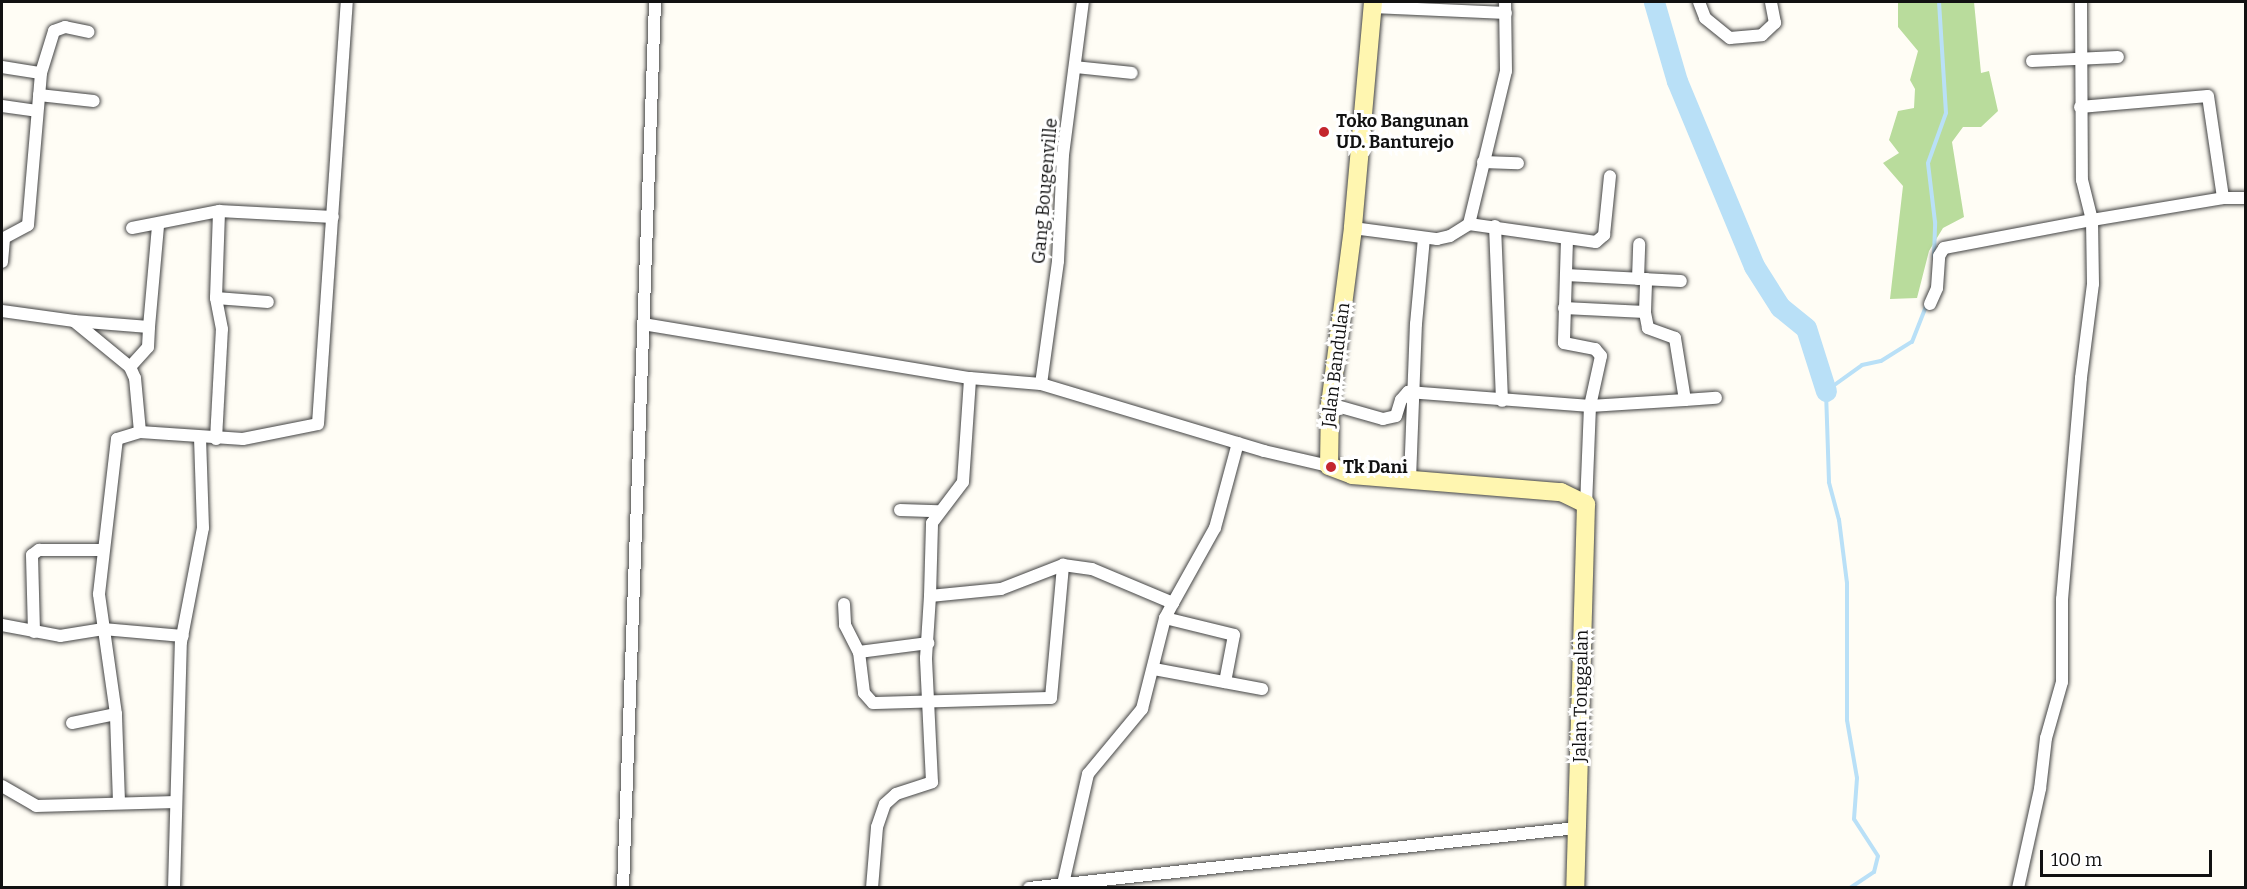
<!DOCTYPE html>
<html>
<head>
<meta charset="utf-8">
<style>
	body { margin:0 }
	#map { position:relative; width:2247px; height:889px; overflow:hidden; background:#fffdf5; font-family:Bitter,serif }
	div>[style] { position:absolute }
	.forest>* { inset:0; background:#b9dc9c }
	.stream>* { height:4px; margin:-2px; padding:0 2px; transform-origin:2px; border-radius:2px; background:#b9e0f7 }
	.river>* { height:21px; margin:-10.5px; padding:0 10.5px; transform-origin:10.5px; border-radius:10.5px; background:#b9e0f7 }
	.roads { filter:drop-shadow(0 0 2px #444) drop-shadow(0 0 2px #444) }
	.street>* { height:12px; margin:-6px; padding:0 6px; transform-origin:6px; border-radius:6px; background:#fff }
	.secondary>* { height:18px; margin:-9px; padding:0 9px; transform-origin:9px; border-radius:9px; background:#fff6b0 }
	.dots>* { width:16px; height:16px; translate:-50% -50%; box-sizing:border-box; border:3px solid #fff; border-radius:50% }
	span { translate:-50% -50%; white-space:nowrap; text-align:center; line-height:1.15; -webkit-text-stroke:6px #fff; paint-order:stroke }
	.poi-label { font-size:18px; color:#111; font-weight:700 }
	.left { translate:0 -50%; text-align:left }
	.street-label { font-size:18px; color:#111 }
	.frame { position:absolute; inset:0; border:3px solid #111; pointer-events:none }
	.scale { position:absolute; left:2040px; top:850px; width:172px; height:27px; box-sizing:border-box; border:3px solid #111; border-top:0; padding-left:8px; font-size:18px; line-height:21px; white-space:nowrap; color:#111; -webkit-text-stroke:4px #fff; paint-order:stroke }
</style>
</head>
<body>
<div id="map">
	<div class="forest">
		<div style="clip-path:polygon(1898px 2px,1974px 2px,1981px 73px,1989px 71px,1998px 111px,1981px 127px,1963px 127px,1952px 142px,1964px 217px,1943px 228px,1929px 251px,1917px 298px,1890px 299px,1903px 186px,1883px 163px,1899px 153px,1889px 140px,1898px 111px,1914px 108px,1915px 89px,1910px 80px,1918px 51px,1898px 27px)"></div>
	</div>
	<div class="stream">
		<div style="left:1934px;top:256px;width:34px;rotate:-88deg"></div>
		<div style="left:1935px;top:222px;width:59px;rotate:-96.8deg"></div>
		<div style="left:1928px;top:163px;width:53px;rotate:-70.2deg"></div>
		<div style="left:1946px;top:113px;width:111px;rotate:-93.6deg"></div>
		<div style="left:1850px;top:888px;width:29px;rotate:-34deg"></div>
		<div style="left:1874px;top:872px;width:16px;rotate:-76deg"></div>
		<div style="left:1878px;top:856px;width:44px;rotate:-123deg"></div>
		<div style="left:1854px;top:819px;width:41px;rotate:-85.8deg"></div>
		<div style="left:1857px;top:778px;width:59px;rotate:-99.8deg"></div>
		<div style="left:1847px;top:720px;width:137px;rotate:-90deg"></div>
		<div style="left:1847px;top:583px;width:64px;rotate:-97.2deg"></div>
		<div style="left:1839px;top:520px;width:39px;rotate:-105deg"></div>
		<div style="left:1829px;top:482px;width:91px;rotate:-91.9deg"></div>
		<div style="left:1826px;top:391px;width:44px;rotate:-35.8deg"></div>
		<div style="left:1862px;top:365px;width:19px;rotate:-12deg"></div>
		<div style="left:1881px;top:361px;width:36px;rotate:-32deg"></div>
		<div style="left:1912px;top:342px;width:41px;rotate:-68.5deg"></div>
	</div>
	<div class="river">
		<div style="left:1654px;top:2px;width:82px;rotate:73.8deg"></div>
		<div style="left:1677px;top:81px;width:200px;rotate:67.4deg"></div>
		<div style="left:1754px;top:266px;width:49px;rotate:57.6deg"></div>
		<div style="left:1780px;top:307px;width:33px;rotate:39deg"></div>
		<div style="left:1806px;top:328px;width:66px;rotate:72.4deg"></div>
	</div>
	<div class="roads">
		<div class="street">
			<div style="left:1699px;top:2px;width:17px;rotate:69deg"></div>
			<div style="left:1705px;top:18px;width:32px;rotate:39deg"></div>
			<div style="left:1730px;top:38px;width:32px;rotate:-5deg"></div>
			<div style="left:1762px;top:35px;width:18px;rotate:-43deg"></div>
			<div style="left:1775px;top:23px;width:21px;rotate:-101deg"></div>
			<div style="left:2081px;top:2px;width:178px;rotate:89.7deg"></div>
			<div style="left:2082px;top:180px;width:41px;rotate:76deg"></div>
			<div style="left:2092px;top:220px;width:133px;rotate:-9.5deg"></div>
			<div style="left:2223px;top:198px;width:23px"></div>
			<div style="left:1373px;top:7px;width:133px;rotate:2.6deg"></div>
			<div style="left:2032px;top:61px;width:86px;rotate:-2.7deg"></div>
			<div style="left:2px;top:67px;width:39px;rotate:9deg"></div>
			<div style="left:1075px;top:67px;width:57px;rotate:6deg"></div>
			<div style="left:39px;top:95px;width:55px;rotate:6.2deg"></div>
			<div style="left:2px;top:106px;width:35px;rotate:8deg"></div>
			<div style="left:2080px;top:107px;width:128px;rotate:-4.9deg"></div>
			<div style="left:2208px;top:96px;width:103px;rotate:81.6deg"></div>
			<div style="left:1483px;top:162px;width:35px;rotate:2deg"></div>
			<div style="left:1469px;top:224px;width:128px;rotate:8.1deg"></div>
			<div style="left:1596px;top:242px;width:11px;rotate:-41deg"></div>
			<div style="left:1604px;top:235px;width:59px;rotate:-84.2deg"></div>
			<div style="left:1495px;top:226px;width:175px;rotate:87.7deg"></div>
			<div style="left:132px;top:228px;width:89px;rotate:-11.1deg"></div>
			<div style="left:219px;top:211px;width:114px;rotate:3deg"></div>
			<div style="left:1353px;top:228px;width:85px;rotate:7.5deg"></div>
			<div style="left:1437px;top:239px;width:13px;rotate:-13deg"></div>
			<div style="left:1450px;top:236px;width:22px;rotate:-32deg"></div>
			<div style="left:1469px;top:224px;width:157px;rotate:-76.4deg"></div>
			<div style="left:1506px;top:71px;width:69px;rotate:-90.8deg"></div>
			<div style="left:1567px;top:239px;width:104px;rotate:91.7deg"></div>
			<div style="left:1564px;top:343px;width:32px;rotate:11deg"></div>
			<div style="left:1595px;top:349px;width:9px;rotate:49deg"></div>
			<div style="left:1601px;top:356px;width:51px;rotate:102.4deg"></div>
			<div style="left:1590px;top:406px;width:98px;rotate:92.3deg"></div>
			<div style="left:2px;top:262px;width:24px;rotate:-85deg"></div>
			<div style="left:4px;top:238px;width:27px;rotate:-28deg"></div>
			<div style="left:28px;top:225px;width:153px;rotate:-85.1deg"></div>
			<div style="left:41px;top:73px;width:44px;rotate:-72.8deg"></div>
			<div style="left:54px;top:31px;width:12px;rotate:-20deg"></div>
			<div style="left:65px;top:27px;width:24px;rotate:12deg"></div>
			<div style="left:1566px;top:275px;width:115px;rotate:3deg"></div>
			<div style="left:1638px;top:279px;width:35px;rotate:-88deg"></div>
			<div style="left:216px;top:298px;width:52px;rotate:4.4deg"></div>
			<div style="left:1930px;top:304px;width:17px;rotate:-66deg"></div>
			<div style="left:1937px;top:288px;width:32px;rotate:-86deg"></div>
			<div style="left:1939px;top:256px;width:9px;rotate:-58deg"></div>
			<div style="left:1944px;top:248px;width:151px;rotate:-10.7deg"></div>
			<div style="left:2092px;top:220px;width:64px;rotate:89.1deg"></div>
			<div style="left:2093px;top:284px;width:95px;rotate:97.3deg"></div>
			<div style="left:2081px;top:378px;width:222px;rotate:94.9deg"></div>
			<div style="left:2062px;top:599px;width:83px;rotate:90deg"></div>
			<div style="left:2062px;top:682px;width:58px;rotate:105.9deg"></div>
			<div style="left:2046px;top:738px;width:51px;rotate:96.7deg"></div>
			<div style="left:2040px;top:789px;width:101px;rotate:102.5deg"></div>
			<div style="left:1564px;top:308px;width:81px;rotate:2.8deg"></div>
			<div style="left:1645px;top:312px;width:33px;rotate:-88deg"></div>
			<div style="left:2px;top:311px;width:73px;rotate:7.9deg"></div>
			<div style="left:74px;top:321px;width:72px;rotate:39.4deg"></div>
			<div style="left:130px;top:367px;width:12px;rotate:66deg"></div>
			<div style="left:135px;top:378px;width:54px;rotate:84.7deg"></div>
			<div style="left:74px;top:321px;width:75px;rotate:4.6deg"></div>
			<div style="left:149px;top:327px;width:101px;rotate:-84.9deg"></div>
			<div style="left:643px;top:324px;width:331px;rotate:9.4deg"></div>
			<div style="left:970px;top:378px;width:71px;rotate:4.8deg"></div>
			<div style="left:1041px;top:384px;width:233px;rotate:16.7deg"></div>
			<div style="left:1264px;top:451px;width:67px;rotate:13deg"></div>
			<div style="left:130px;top:367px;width:27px;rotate:-48deg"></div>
			<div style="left:148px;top:347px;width:20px;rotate:-87deg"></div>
			<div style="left:1041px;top:384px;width:124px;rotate:-82.1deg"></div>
			<div style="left:1058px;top:261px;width:106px;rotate:-87.3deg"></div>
			<div style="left:1063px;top:155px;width:154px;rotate:-82.6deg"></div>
			<div style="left:1685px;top:400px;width:31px;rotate:-4deg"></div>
			<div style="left:1330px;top:404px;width:55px;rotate:15.8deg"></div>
			<div style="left:1383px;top:419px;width:13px;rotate:-13deg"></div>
			<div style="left:1396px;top:416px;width:17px;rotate:-73deg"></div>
			<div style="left:1401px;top:400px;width:11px;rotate:-49deg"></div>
			<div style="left:1408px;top:392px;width:183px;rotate:4.4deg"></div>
			<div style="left:1590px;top:406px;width:95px;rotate:-3.6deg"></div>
			<div style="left:1685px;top:400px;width:63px;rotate:-99.2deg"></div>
			<div style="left:1675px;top:338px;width:29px;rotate:-160deg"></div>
			<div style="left:1648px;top:328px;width:16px;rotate:-101deg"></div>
			<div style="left:216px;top:439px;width:110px;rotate:-86.9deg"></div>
			<div style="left:222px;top:329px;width:32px;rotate:-101deg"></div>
			<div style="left:216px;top:298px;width:87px;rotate:-88deg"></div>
			<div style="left:1410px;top:479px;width:155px;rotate:-87.8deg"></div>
			<div style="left:1416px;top:324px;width:86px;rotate:-84.7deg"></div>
			<div style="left:900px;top:510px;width:38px;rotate:2deg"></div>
			<div style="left:930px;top:596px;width:73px;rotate:-88.4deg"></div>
			<div style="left:932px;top:523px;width:51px;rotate:-52.9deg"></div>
			<div style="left:963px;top:482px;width:104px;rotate:-86.1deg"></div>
			<div style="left:844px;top:604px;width:21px;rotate:87deg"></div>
			<div style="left:845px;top:625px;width:30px;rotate:63deg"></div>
			<div style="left:859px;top:652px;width:70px;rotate:-7.4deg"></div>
			<div style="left:1165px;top:618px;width:71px;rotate:13.8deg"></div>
			<div style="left:1234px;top:635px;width:48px;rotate:100.8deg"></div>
			<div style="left:2px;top:625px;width:59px;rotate:10.7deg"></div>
			<div style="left:60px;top:636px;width:44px;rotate:-9.2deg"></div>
			<div style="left:103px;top:629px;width:80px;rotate:5deg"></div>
			<div style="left:34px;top:632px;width:77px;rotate:-91.5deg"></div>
			<div style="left:32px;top:555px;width:9px;rotate:-36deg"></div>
			<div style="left:39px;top:550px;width:62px"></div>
			<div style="left:859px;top:652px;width:41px;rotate:83deg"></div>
			<div style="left:864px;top:693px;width:13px;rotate:48deg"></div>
			<div style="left:873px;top:703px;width:178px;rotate:-1.6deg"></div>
			<div style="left:1051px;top:698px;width:134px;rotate:-84.8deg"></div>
			<div style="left:1063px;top:565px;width:29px;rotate:8deg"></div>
			<div style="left:1092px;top:569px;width:88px;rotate:22.8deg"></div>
			<div style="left:1173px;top:603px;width:86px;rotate:-60.8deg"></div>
			<div style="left:1215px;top:528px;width:88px;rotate:-74.9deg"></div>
			<div style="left:1154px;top:669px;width:110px;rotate:10.5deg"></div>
			<div style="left:72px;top:723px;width:45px;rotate:-11.6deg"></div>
			<div style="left:2px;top:786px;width:39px;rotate:30deg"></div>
			<div style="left:36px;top:806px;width:140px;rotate:-1.6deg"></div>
			<div style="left:119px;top:802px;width:88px;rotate:-92deg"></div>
			<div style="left:116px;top:714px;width:121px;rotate:-98.1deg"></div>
			<div style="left:99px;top:594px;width:156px;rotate:-83.4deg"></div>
			<div style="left:117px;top:439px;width:24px;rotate:-17deg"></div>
			<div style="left:140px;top:432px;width:103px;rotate:3.9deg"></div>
			<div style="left:243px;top:439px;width:76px;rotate:-11.3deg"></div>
			<div style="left:318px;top:424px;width:423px;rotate:-86.1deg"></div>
			<div style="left:1063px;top:884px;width:113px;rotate:-77.2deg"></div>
			<div style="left:1088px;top:774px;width:85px;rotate:-50.3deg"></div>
			<div style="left:1142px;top:709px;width:94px;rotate:-75.8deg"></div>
			<div style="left:1165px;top:618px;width:17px;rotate:-62deg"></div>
			<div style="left:174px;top:888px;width:246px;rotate:-88.4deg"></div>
			<div style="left:181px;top:642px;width:116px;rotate:-79.1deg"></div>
			<div style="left:203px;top:528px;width:89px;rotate:-91.9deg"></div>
			<div style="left:623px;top:888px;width:887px;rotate:-87.93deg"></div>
			<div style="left:872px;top:888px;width:61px;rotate:-85.3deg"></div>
			<div style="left:877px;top:827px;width:24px;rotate:-71deg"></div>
			<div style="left:885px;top:804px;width:15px;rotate:-42deg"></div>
			<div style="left:896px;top:794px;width:38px;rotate:-18deg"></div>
			<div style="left:932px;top:782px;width:124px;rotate:-92.8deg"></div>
			<div style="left:926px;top:658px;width:62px;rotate:-86.3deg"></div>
			<div style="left:930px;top:596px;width:71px;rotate:-5.6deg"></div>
			<div style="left:1001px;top:589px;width:66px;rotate:-21.2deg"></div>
			<div style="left:1029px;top:888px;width:550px;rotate:-6.26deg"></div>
		</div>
		<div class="secondary">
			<div style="left:1373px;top:2px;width:227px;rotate:95.1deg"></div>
			<div style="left:1353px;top:228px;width:177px;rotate:97.4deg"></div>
			<div style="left:1330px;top:404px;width:62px;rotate:90.9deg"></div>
			<div style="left:1329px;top:466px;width:25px;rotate:21deg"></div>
			<div style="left:1352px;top:475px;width:210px;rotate:4.7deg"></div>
			<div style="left:1561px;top:492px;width:28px;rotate:26deg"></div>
			<div style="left:1586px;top:504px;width:384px;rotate:91.6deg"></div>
		</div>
	</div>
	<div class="dots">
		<div style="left:1324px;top:132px;background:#c4262e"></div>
		<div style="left:1331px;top:467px;background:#c4262e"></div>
	</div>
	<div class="poi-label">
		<span class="left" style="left:1336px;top:132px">Toko Bangunan<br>UD. Banturejo</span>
		<span class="left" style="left:1343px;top:467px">Tk Dani</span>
	</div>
	<div class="street-label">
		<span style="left:1045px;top:191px;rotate:-85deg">Gang Bougenville</span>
		<span style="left:1336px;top:365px;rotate:-83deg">Jalan Bandulan</span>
		<span style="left:1581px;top:696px;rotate:-89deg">Jalan Tonggalan</span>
	</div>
	<div class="frame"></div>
	<div class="scale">100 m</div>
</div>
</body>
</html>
